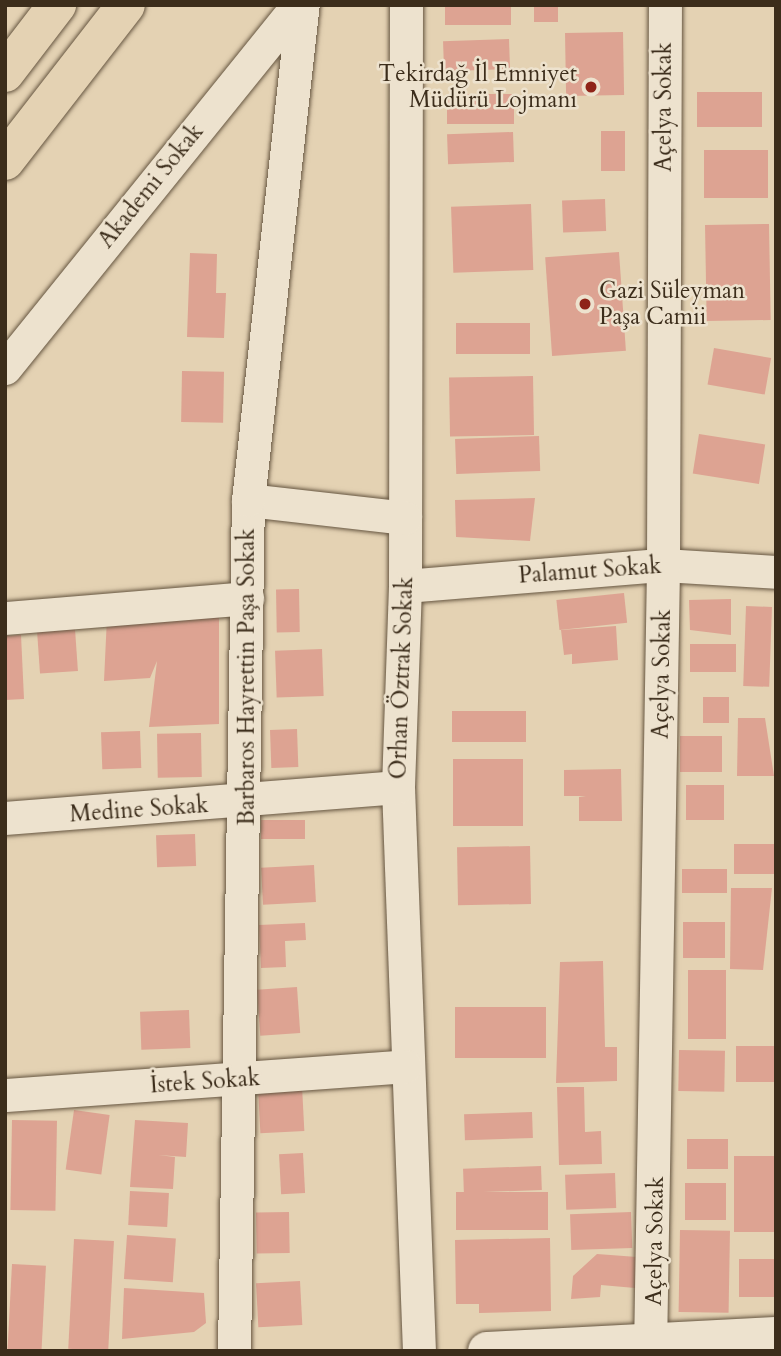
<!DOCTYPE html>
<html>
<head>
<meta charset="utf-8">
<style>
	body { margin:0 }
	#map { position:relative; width:781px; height:1356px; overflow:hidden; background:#e4d2b3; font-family:Cardo,serif }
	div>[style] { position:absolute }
	.building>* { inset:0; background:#dda392; transform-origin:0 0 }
	.roads { filter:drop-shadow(0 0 2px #665641) drop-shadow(0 0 2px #665641) }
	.street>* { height:33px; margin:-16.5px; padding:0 16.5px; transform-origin:16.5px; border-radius:16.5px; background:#ede2ce }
	.secondary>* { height:38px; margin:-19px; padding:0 19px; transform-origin:19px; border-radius:19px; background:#ede2ce }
	.highway>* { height:38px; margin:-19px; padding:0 19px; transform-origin:19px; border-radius:19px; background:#e4d2b3 }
	.dots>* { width:19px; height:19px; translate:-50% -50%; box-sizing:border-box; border:4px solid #ede2ce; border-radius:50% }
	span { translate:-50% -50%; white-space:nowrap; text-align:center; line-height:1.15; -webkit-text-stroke:5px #ede2ce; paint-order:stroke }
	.poi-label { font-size:23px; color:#3c2d1b }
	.right { translate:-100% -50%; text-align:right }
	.left { translate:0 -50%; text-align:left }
	.street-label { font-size:23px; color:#3c2d1b }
	.frame { position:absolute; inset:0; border:7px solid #3c2d1b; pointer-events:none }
</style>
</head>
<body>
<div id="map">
	<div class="building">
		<div style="left:445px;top:5px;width:66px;height:20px"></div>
		<div style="left:534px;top:5px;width:24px;height:17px"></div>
		<div style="left:623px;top:32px;width:63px;height:58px;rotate:89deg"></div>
		<div style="left:509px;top:39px;width:30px;height:66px;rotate:88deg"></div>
		<div style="left:697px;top:92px;width:65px;height:35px"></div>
		<div style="left:514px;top:94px;width:30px;height:67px;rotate:90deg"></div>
		<div style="left:601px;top:131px;width:24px;height:40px"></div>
		<div style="left:513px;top:132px;width:30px;height:66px;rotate:88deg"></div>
		<div style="left:704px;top:150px;width:64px;height:48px"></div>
		<div style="left:605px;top:199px;width:32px;height:43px;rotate:88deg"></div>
		<div style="left:531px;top:204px;width:66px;height:80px;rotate:88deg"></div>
		<div style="left:769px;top:224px;width:96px;height:64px;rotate:89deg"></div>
		<div style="left:619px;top:252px;width:99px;height:74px;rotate:86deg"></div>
		<div style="clip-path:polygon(190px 253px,217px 254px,216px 293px,226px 293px,224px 338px,187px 337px)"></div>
		<div style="left:530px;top:323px;width:31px;height:74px;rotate:90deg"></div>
		<div style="left:714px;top:348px;width:58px;height:37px;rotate:10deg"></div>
		<div style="left:182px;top:371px;width:42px;height:51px;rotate:1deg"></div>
		<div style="left:533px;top:376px;width:59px;height:84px;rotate:89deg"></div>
		<div style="left:699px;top:434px;width:67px;height:40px;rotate:9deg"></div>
		<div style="left:539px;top:436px;width:35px;height:84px;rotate:88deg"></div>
		<div style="clip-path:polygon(535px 498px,530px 541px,456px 537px,455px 500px)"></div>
		<div style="left:299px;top:589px;width:43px;height:23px;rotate:89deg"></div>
		<div style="left:624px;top:593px;width:30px;height:68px;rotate:84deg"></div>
		<div style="clip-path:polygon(731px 599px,731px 635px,690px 630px,689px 600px)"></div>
		<div style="clip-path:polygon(219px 606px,219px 724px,149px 727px,157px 661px,150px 678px,104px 681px,107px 617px)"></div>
		<div style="left:746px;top:606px;width:26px;height:80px;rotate:2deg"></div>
		<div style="clip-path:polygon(616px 626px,618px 660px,572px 664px,572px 654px,564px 655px,561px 630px)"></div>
		<div style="left:75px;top:629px;width:42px;height:38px;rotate:86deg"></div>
		<div style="clip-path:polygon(21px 635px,24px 699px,5px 700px,5px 636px)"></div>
		<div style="left:690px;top:644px;width:46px;height:28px"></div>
		<div style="left:322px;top:649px;width:47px;height:47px;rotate:88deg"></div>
		<div style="left:729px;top:697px;width:26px;height:26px;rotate:90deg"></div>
		<div style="left:452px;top:711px;width:74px;height:31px"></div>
		<div style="clip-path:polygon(738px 718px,765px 718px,774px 776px,737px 776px)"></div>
		<div style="left:297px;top:729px;width:38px;height:27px;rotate:88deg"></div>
		<div style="left:140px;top:731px;width:37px;height:39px;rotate:88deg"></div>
		<div style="left:201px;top:733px;width:44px;height:44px;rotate:89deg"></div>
		<div style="left:722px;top:736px;width:36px;height:42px;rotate:90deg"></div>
		<div style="left:523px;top:759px;width:67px;height:70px;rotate:90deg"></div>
		<div style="clip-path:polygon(621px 769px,622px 821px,579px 821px,579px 797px,586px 796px,564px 796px,564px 770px)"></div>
		<div style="left:686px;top:785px;width:38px;height:35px"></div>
		<div style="left:305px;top:820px;width:19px;height:44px;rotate:90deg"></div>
		<div style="left:195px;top:834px;width:32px;height:39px;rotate:88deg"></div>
		<div style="left:734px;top:844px;width:42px;height:30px"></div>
		<div style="left:530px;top:846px;width:58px;height:73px;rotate:89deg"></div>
		<div style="left:314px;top:865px;width:37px;height:53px;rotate:87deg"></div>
		<div style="left:682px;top:869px;width:45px;height:24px"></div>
		<div style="clip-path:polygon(731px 888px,772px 888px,763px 970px,730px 969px)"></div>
		<div style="left:683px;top:922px;width:42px;height:36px"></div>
		<div style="clip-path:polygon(305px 923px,306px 940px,285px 941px,286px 967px,261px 968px,259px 925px)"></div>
		<div style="clip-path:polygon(603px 961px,605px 1047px,617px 1047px,617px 1081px,556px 1083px,560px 962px)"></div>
		<div style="left:688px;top:970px;width:38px;height:69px"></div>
		<div style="left:297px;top:987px;width:46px;height:40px;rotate:86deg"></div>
		<div style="left:546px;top:1007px;width:51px;height:91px;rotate:90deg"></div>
		<div style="left:189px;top:1010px;width:38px;height:49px;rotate:88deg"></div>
		<div style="left:736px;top:1046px;width:39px;height:36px"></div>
		<div style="left:679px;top:1050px;width:46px;height:41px;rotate:1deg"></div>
		<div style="left:302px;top:1086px;width:45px;height:44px;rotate:87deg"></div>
		<div style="clip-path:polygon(557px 1087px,584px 1087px,585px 1132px,601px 1131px,602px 1164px,559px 1165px)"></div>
		<div style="left:74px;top:1110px;width:36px;height:60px;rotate:8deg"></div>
		<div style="left:532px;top:1112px;width:26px;height:68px;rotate:88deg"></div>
		<div style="left:12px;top:1120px;width:45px;height:90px;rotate:1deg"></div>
		<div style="clip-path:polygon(135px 1120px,188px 1123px,186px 1157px,158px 1155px,175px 1157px,173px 1189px,130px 1187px)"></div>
		<div style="left:687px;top:1139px;width:41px;height:30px"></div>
		<div style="left:303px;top:1153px;width:40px;height:24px;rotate:87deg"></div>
		<div style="left:734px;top:1156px;width:41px;height:76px"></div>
		<div style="left:541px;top:1166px;width:24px;height:78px;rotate:88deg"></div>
		<div style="left:615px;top:1173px;width:35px;height:50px;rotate:88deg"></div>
		<div style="left:685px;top:1183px;width:41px;height:37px"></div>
		<div style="left:130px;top:1191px;width:39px;height:34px;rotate:3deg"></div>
		<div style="left:548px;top:1192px;width:38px;height:92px;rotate:90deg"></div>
		<div style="left:289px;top:1212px;width:41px;height:33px;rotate:89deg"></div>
		<div style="left:631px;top:1212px;width:36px;height:61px;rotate:88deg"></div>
		<div style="left:680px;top:1230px;width:50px;height:82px;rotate:1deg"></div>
		<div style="left:127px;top:1235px;width:49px;height:44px;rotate:4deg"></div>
		<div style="clip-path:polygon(550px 1238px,551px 1311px,479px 1313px,479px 1304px,456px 1304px,455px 1240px)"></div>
		<div style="left:74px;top:1239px;width:40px;height:110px;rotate:3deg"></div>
		<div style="clip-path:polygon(597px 1254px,637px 1257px,635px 1288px,601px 1285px,600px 1297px,571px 1299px,573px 1276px)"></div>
		<div style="left:739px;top:1259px;width:37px;height:38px"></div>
		<div style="left:12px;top:1264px;width:34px;height:85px;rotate:3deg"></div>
		<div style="left:300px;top:1281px;width:44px;height:44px;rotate:87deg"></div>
		<div style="clip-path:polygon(124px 1288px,204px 1293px,206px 1323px,194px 1332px,122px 1339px)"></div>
	</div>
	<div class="roads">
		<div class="street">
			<div style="left:406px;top:5px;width:581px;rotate:90.1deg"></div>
			<div style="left:405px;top:586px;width:201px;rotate:92deg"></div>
			<div style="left:398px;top:787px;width:564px;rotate:87.87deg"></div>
			<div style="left:5px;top:368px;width:466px;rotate:-51.1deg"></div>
			<div style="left:248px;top:500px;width:158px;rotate:6.5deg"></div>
			<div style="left:405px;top:586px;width:259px;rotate:-4.7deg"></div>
			<div style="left:663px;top:565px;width:113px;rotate:3.5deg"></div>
			<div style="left:5px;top:618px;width:243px;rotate:-4.7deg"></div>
			<div style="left:5px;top:818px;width:394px;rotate:-4.5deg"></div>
			<div style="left:5px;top:1095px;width:401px;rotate:-4.1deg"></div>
			<div style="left:234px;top:1351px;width:851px;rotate:-89.06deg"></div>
			<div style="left:248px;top:500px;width:498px;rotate:-83.7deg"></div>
			<div style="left:650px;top:1351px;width:786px;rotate:-89.05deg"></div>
			<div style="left:663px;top:565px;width:560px;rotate:-89.8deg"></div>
		</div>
		<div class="secondary">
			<div style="left:487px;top:1351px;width:289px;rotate:-3deg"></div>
		</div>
		<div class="highway">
			<div style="left:5px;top:73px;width:86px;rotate:-52.6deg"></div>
			<div style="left:5px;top:161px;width:197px;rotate:-52.2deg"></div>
		</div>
	</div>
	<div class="dots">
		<div style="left:591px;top:87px;background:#8f2418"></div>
		<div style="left:585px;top:304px;background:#8f2418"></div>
	</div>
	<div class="poi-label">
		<span class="right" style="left:577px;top:87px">Tekirdağ İl Emniyet<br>Müdürü Lojmanı</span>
		<span class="left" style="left:599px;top:304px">Gazi Süleyman<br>Paşa Camii</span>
	</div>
	<div class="street-label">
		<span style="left:664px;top:107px;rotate:-90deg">Açelya Sokak</span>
		<span style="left:151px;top:186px;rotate:-51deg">Akademi Sokak</span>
		<span style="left:590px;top:571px;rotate:-4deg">Palamut Sokak</span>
		<span style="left:662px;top:674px;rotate:-89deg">Açelya Sokak</span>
		<span style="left:247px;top:677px;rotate:-90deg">Barbaros Hayrettin Paşa Sokak</span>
		<span style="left:402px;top:678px;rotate:-88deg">Orhan Öztrak Sokak</span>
		<span style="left:139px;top:810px;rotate:-4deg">Medine Sokak</span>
		<span style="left:205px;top:1082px;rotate:-4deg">İstek Sokak</span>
		<span style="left:655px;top:1241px;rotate:-89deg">Açelya Sokak</span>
	</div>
	<div class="frame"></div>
</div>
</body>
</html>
